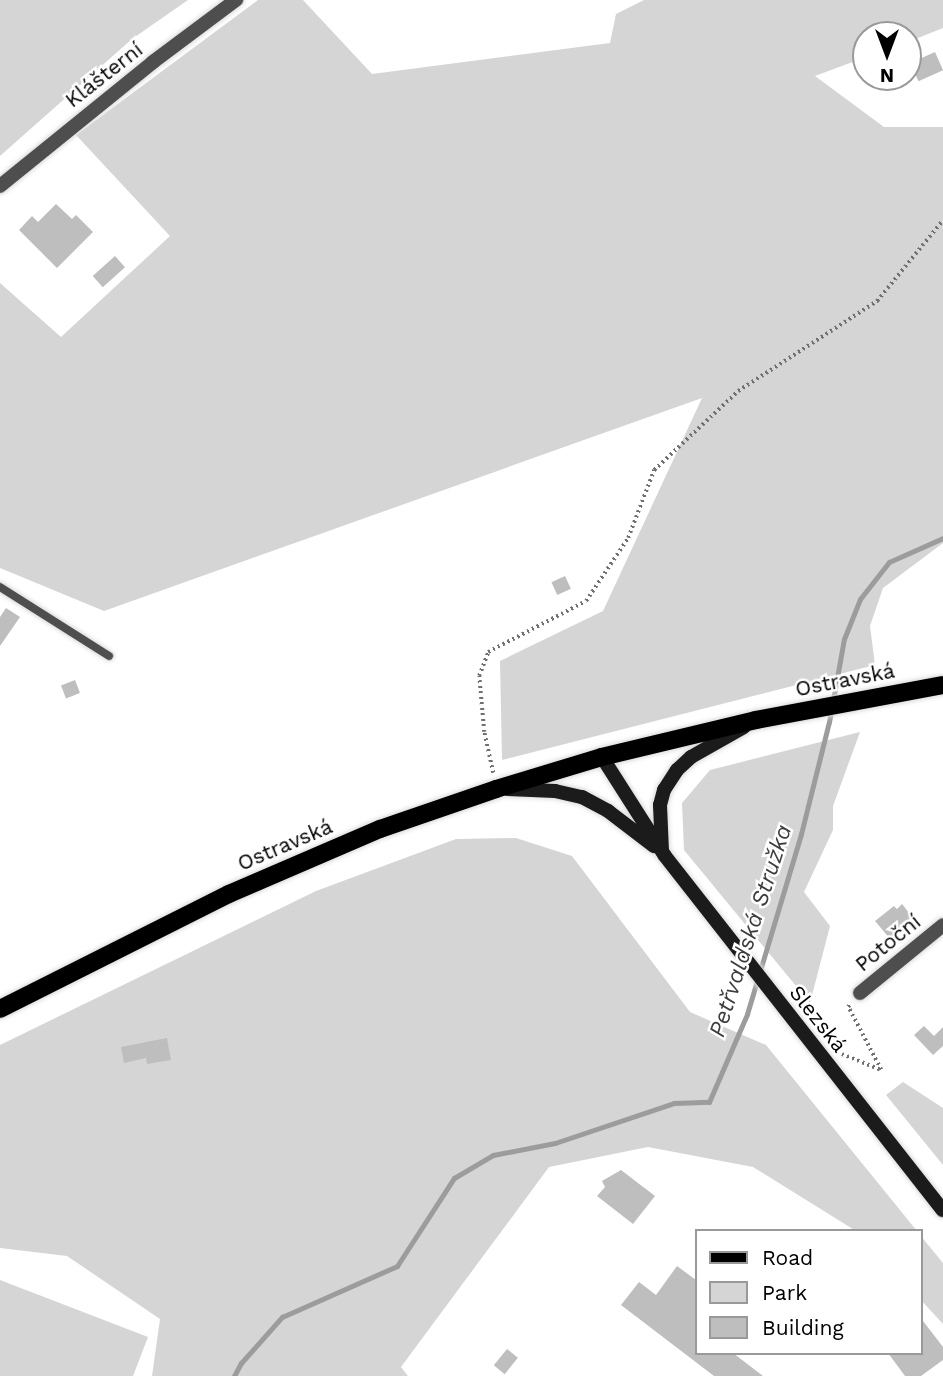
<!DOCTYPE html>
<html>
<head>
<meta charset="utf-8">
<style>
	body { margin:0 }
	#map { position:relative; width:943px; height:1376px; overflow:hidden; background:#fff; font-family:"Work Sans",sans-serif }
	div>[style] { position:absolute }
	.green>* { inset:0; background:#d5d5d5 }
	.stream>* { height:5px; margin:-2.5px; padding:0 2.5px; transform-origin:2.5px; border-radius:2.5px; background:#9c9c9c }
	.building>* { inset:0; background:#bebebe; transform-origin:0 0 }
	.path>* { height:3.5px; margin-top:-1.75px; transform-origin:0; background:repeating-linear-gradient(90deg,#707070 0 2px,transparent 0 5.5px) }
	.roads { filter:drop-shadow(0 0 2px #dbdbdb) drop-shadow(0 0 2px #dbdbdb) }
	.lane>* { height:8px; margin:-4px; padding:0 4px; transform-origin:4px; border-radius:4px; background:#4e4e4e }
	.street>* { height:14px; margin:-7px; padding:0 7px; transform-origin:7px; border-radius:7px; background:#4e4e4e }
	.secondary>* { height:14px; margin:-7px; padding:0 7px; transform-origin:7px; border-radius:7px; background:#1b1b1b }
	.primary>* { height:18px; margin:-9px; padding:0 9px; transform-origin:9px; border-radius:9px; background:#000 }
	span { translate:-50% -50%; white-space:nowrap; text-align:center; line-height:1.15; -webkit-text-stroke:5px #fff; paint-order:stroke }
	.street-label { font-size:21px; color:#000 }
	.water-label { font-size:23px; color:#3d3d3d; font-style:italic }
	.legend { position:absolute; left:695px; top:1229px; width:228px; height:126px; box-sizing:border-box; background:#fff; border:2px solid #999; margin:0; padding:9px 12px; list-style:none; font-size:21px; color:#000 }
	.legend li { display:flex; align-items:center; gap:14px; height:35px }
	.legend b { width:35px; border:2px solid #999 }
	.north { position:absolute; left:852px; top:21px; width:70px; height:70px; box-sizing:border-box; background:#fff; border:2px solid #999; border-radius:50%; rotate:180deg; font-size:19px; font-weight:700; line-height:28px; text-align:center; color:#000 }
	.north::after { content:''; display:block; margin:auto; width:24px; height:32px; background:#000; clip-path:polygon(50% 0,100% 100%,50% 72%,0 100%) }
</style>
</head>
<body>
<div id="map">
	<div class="green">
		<div style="clip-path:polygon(0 0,188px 0,132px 39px,0 156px)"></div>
		<div style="clip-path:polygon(258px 0,303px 0,372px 74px,610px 43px,616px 14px,644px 0,943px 0,943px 28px,908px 42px,908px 35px,866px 35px,866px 57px,815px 76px,884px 127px,943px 127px,943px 543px,883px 588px,870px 626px,875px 665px,502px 760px,500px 661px,603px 611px,702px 398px,104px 611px,0 568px,0 283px,61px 337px,170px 236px,76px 135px)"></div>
		<div style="clip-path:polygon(860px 732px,833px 806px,833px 830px,804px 892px,830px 926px,810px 1003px,684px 850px,682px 803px,710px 770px)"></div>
		<div style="clip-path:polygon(516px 838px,572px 856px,690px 1012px,766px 1045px,917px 1231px,856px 1231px,753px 1167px,648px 1147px,549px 1167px,401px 1367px,408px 1376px,152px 1376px,160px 1319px,67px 1256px,0 1248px,0 1045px,316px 891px,456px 839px)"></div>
		<div style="clip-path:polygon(903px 1082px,943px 1108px,943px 1165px,886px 1095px)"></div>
		<div style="clip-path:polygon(920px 1235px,943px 1263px,943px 1324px,920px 1299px)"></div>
		<div style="clip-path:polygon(0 1280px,148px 1337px,133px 1376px,0 1376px)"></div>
	</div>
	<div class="stream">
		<div style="left:234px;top:1376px;width:15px;rotate:-62deg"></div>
		<div style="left:241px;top:1363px;width:62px;rotate:-48.3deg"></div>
		<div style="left:282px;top:1317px;width:126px;rotate:-23.9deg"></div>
		<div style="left:397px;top:1266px;width:105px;rotate:-57.1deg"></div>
		<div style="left:454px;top:1178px;width:45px;rotate:-30.5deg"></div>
		<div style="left:493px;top:1155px;width:63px;rotate:-11deg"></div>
		<div style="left:555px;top:1143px;width:126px;rotate:-18.6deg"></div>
		<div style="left:674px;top:1103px;width:35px;rotate:-2deg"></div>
		<div style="left:709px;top:1102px;width:96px;rotate:-66.6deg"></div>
		<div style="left:747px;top:1014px;width:188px;rotate:-73.3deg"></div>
		<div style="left:801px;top:834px;width:115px;rotate:-76deg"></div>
		<div style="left:829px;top:722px;width:84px;rotate:-79.8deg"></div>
		<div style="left:844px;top:639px;width:43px;rotate:-68.2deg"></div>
		<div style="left:860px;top:599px;width:47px;rotate:-51.9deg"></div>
		<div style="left:889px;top:562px;width:59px;rotate:-24deg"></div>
	</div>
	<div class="building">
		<div style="left:935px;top:52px;width:20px;height:27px;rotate:66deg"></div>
		<div style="clip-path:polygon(56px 204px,72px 219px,76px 215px,93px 232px,57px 268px,19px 230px,32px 216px,38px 222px)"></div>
		<div style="left:115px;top:256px;width:15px;height:30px;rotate:48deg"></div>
		<div style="left:565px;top:576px;width:14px;height:15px;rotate:65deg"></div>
		<div style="clip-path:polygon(6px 608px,20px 617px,0 646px,0 617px)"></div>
		<div style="left:75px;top:680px;width:14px;height:15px;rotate:69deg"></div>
		<div style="clip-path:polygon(902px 904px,913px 918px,891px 940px,875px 921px,894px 906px,897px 909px)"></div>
		<div style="clip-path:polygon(924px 1026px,934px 1036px,943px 1027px,943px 1046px,933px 1055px,914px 1035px)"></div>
		<div style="clip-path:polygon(167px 1038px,171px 1060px,147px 1064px,146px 1058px,124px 1063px,121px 1047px)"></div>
		<div style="clip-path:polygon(621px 1170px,655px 1196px,633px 1224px,597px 1196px,605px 1187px,602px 1181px)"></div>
		<div style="clip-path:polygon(677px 1266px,696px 1280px,696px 1353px,733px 1353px,763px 1376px,714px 1376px,621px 1305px,639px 1282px,656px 1295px)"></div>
		<div style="clip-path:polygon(920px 1317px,943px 1347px,943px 1360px,921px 1376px,905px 1376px,888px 1353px,920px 1353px)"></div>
		<div style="left:507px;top:1349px;width:14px;height:21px;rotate:39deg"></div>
	</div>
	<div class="path">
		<div style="left:493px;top:773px;width:42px;rotate:-102.4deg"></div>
		<div style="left:484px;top:732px;width:56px;rotate:-95.1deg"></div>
		<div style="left:479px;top:676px;width:26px;rotate:-69deg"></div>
		<div style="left:488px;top:652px;width:110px;rotate:-27.5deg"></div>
		<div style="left:586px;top:601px;width:76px;rotate:-56.3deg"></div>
		<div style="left:628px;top:538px;width:73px;rotate:-69.1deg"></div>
		<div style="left:654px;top:470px;width:115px;rotate:-43.2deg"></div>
		<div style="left:738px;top:391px;width:166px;rotate:-32.9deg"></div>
		<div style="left:877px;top:301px;width:104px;rotate:-50.8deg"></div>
		<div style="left:842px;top:1054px;width:42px;rotate:22.3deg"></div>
		<div style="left:881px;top:1070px;width:71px;rotate:-117.6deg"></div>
		<div style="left:848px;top:1007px;width:5px;rotate:-53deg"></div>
	</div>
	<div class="roads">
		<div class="lane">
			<div style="left:0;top:587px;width:129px;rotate:32.3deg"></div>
		</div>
		<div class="street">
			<div style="left:0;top:186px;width:197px;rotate:-39deg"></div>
			<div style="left:153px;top:62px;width:104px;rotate:-36.8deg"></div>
			<div style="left:860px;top:993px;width:107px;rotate:-39.3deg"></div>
		</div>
		<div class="secondary">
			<div style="left:602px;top:757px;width:117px;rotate:57.5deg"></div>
			<div style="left:665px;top:856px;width:450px;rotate:51.9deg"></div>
			<div style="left:508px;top:789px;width:47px;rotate:2.4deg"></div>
			<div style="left:555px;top:791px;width:28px;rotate:13deg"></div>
			<div style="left:582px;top:797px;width:30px;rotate:28deg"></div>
			<div style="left:608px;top:811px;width:58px;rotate:37.3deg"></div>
			<div style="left:662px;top:851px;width:46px;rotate:-92.5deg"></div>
			<div style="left:660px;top:805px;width:16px;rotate:-75deg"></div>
			<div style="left:664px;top:790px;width:24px;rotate:-57deg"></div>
			<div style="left:677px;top:770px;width:19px;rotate:-43deg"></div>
			<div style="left:691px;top:757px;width:61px;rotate:-29.5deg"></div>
		</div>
		<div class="primary">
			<div style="left:0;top:1009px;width:256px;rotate:-26.7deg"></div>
			<div style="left:229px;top:894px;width:164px;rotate:-23.3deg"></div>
			<div style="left:380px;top:829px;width:123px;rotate:-19deg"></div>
			<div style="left:496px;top:789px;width:111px;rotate:-16.8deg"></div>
			<div style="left:602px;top:757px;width:158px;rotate:-13.5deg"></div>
			<div style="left:756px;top:720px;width:190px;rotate:-10.6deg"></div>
		</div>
	</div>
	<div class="street-label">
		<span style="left:104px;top:75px;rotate:-38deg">Klášterní</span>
		<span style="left:845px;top:680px;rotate:-11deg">Ostravská</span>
		<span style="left:285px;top:845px;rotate:-23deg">Ostravská</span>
		<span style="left:888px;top:943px;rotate:-39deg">Potoční</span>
		<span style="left:818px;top:1019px;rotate:52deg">Slezská</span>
	</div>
	<div class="water-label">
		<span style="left:751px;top:931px;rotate:-72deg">Petřvaldská Stružka</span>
	</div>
	<ul class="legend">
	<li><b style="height:9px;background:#000"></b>Road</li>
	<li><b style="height:19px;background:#d5d5d5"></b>Park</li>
	<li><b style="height:19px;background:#bebebe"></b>Building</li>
	</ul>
	<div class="north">N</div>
</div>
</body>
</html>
